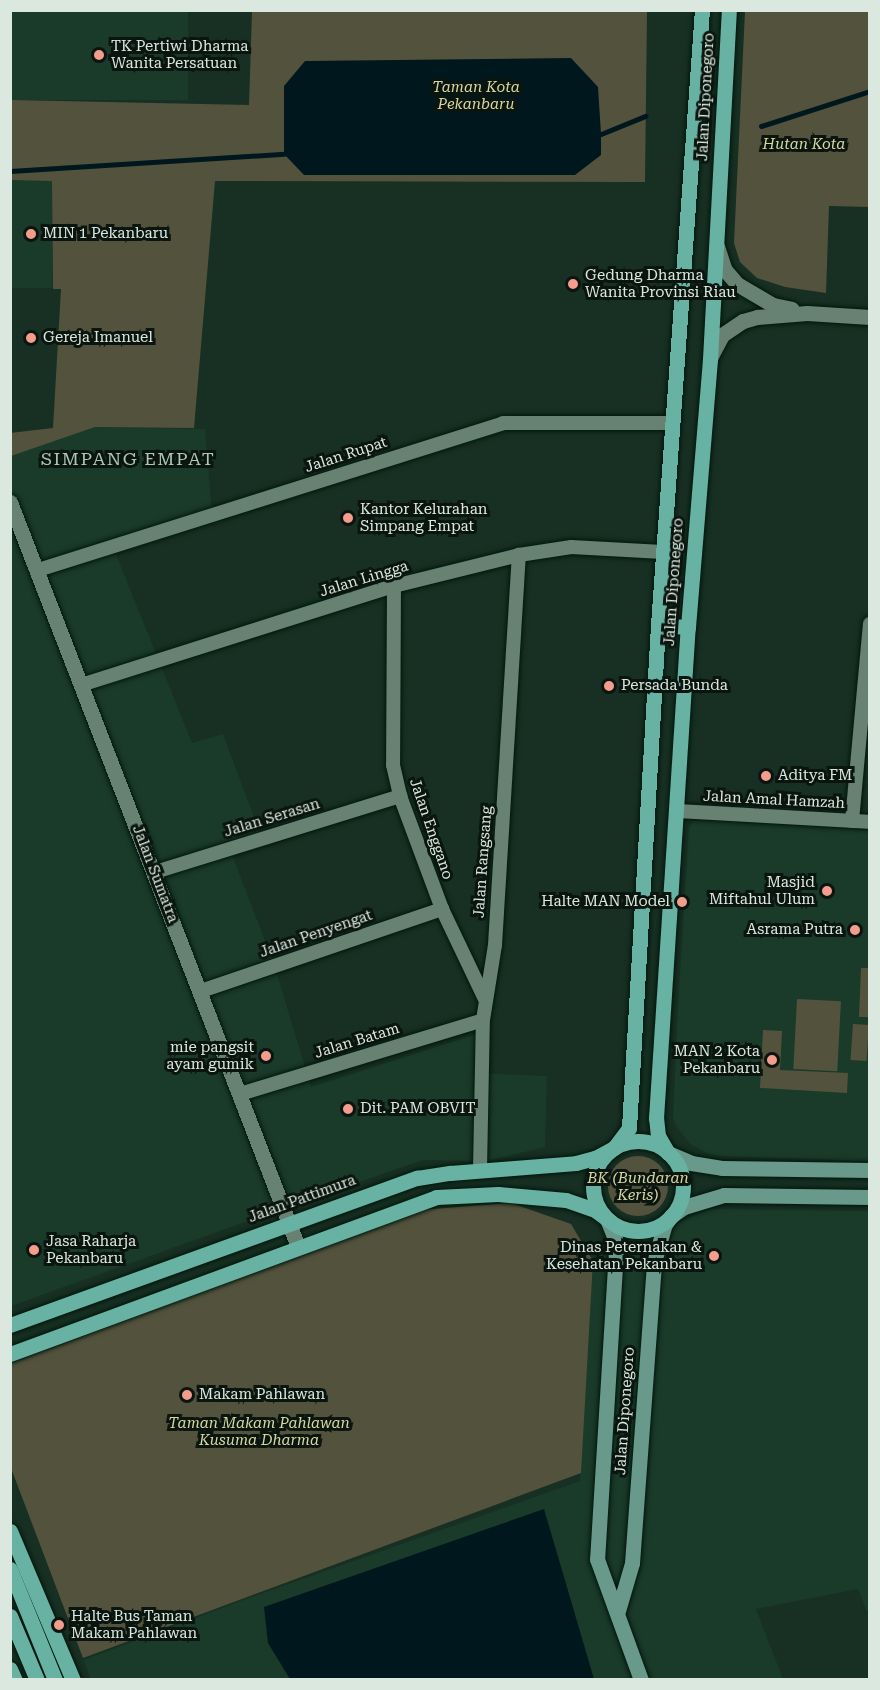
<!DOCTYPE html>
<html>
<head>
<meta charset="utf-8">
<style>
	body { margin:0 }
	#map { position:relative; width:880px; height:1690px; overflow:hidden; background:#173023; font-family:"Roboto Serif",serif }
	div>[style] { position:absolute }
	.built>* { inset:0; background:#1a3a2a; transform-origin:0 0 }
	.green>* { inset:0; background:#53533d; transform-origin:0 0 }
	.round { border-radius:50% }
	.water>* { inset:0; background:#00181d }
	.stream>* { height:5px; margin:-2.5px; padding:0 2.5px; transform-origin:2.5px; border-radius:2.5px; background:#00181d }
	.roads { filter:drop-shadow(0 0 2px #01170c) drop-shadow(0 0 2px #01170c) }
	.minor>* { height:14px; margin:-7px; padding:0 7px; transform-origin:7px; border-radius:7px; background:#678172 }
	.tertiary>* { height:15px; margin:-7.5px; padding:0 7.5px; transform-origin:7.5px; border-radius:7.5px; background:#678172 }
	.secondary>* { height:15px; margin:-7.5px; padding:0 7.5px; transform-origin:7.5px; border-radius:7.5px; background:#68998b }
	.primary>* { height:15px; margin:-7.5px; padding:0 7.5px; transform-origin:7.5px; border-radius:7.5px; background:#68b2a4 }
	.primary>.ring { margin:-7.5px; padding:0; box-sizing:content-box; background:none; border:15px solid #68b2a4; border-radius:50% }
	.dots>* { width:16px; height:16px; translate:-50% -50%; box-sizing:border-box; border:3px solid #0b150f; border-radius:50% }
	span { translate:-50% -50%; white-space:nowrap; text-align:center; line-height:1.15; -webkit-text-stroke:6px #0b150f; paint-order:stroke }
	.poi-label { font-size:15px; color:#dae8df }
	.left { translate:0 -50%; text-align:left }
	.right { translate:-100% -50%; text-align:right }
	.park-label { font-size:15px; color:#d7d8a1; font-style:italic }
	.street-label { font-size:15px; color:#dae8df }
	.quarter-label { font-size:18px; color:#abc8b7; letter-spacing:1.5px }
	.frame { position:absolute; inset:0; border:12px solid #dae8df; pointer-events:none }
</style>
</head>
<body>
<div id="map">
	<div class="built">
		<div style="left:11px;top:11px;width:177px;height:89px"></div>
		<div style="left:11px;top:180px;width:41px;height:108px"></div>
		<div style="clip-path:polygon(95px 427px,205px 429px,212px 514px,39px 569px,11px 498px,10px 456px)"></div>
		<div style="clip-path:polygon(10px 507px,281px 1209px,11px 1306px,10px 1306px)"></div>
		<div style="clip-path:polygon(113px 547px,192px 743px,223px 734px,261px 836px,229px 847px,274px 964px,311px 1087px,477px 1034px,476px 1073px,547px 1076px,545px 1147px,488px 1161px,423px 1160px,284px 1208px,40px 570px)"></div>
		<div style="clip-path:polygon(700px 820px,869px 829px,869px 1161px,723px 1156px,709px 1154px,690px 1144px,676px 1126px,673px 1117px,678px 1004px,689px 828px,694px 821px)"></div>
		<div style="clip-path:polygon(709px 1209px,869px 1211px,869px 1610px,866px 1610px,858px 1589px,756px 1609px,783px 1679px,91px 1680px,84px 1660px,246px 1599px,580px 1481px,593px 1261px)"></div>
	</div>
	<div class="green">
		<div style="clip-path:polygon(252px 11px,647px 11px,645px 182px,215px 181px,194px 428px,95px 427px,11px 456px,10px 433px,53px 428px,61px 289px,53px 289px,52px 181px,11px 180px,11px 100px,249px 105px)"></div>
		<div style="clip-path:polygon(745px 11px,869px 11px,869px 207px,829px 206px,826px 293px,785px 287px,757px 278px,740px 262px,734px 243px)"></div>
		<div style="clip-path:polygon(861px 968px,869px 968px,869px 1017px,859px 1017px)"></div>
		<div style="left:797px;top:999px;width:44px;height:70px;rotate:3deg"></div>
		<div style="left:853px;top:1024px;width:16px;height:36px;rotate:4deg"></div>
		<div style="clip-path:polygon(763px 1030px,782px 1031px,780px 1070px,848px 1073px,847px 1093px,760px 1088px)"></div>
		<div class="round" style="left:608px;top:1156px;width:60px;height:60px"></div>
		<div style="clip-path:polygon(511px 1203px,571px 1224px,593px 1261px,581px 1473px,83px 1658px,11px 1468px,11px 1363px,419px 1210px)"></div>
	</div>
	<div class="water">
		<div style="clip-path:polygon(571px 58px,598px 87px,601px 134px,601px 155px,575px 175px,304px 175px,284px 154px,284px 86px,305px 61px)"></div>
		<div style="clip-path:polygon(544px 1509px,594px 1679px,290px 1679px,268px 1643px,264px 1607px)"></div>
	</div>
	<div class="stream">
		<div style="left:761px;top:126px;width:114px;rotate:-17.8deg"></div>
		<div style="left:601px;top:134px;width:48px;rotate:-22.2deg"></div>
		<div style="left:10px;top:171px;width:275px;rotate:-3.6deg"></div>
	</div>
	<div class="roads">
		<div class="minor">
			<div style="left:38px;top:570px;width:488px;rotate:-17.5deg"></div>
			<div style="left:503px;top:423px;width:169px"></div>
			<div style="left:394px;top:586px;width:179px;rotate:90.3deg"></div>
			<div style="left:393px;top:765px;width:32px;rotate:77deg"></div>
			<div style="left:400px;top:796px;width:121px;rotate:69.6deg"></div>
			<div style="left:442px;top:909px;width:100px;rotate:64.5deg"></div>
			<div style="left:81px;top:685px;width:328px;rotate:-17.6deg"></div>
			<div style="left:394px;top:586px;width:129px;rotate:-13.9deg"></div>
			<div style="left:519px;top:555px;width:53px;rotate:-8.7deg"></div>
			<div style="left:571px;top:547px;width:92px;rotate:3.1deg"></div>
			<div style="left:676px;top:811px;width:194px;rotate:3.2deg"></div>
			<div style="left:852px;top:821px;width:198px;rotate:-84.8deg"></div>
			<div style="left:155px;top:872px;width:257px;rotate:-17.2deg"></div>
			<div style="left:201px;top:991px;width:255px;rotate:-18.8deg"></div>
			<div style="left:240px;top:1094px;width:254px;rotate:-16.9deg"></div>
			<div style="left:480px;top:1170px;width:150px;rotate:-88.9deg"></div>
			<div style="left:483px;top:1020px;width:76px;rotate:-80.9deg"></div>
			<div style="left:495px;top:945px;width:391px;rotate:-86.5deg"></div>
		</div>
		<div class="tertiary">
			<div style="left:717px;top:246px;width:25px;rotate:72deg"></div>
			<div style="left:725px;top:270px;width:18px;rotate:49deg"></div>
			<div style="left:737px;top:284px;width:42px;rotate:30.3deg"></div>
			<div style="left:773px;top:305px;width:19px;rotate:12deg"></div>
			<div style="left:711px;top:356px;width:24px;rotate:-62deg"></div>
			<div style="left:722px;top:335px;width:25px;rotate:-34deg"></div>
			<div style="left:743px;top:321px;width:15px;rotate:-16deg"></div>
			<div style="left:757px;top:317px;width:50px;rotate:-4.6deg"></div>
			<div style="left:807px;top:313px;width:63px;rotate:3.6deg"></div>
			<div style="left:10px;top:502px;width:799px;rotate:68.86deg"></div>
		</div>
		<div class="secondary">
			<div style="left:668px;top:1153px;width:25px;rotate:23deg"></div>
			<div style="left:691px;top:1163px;width:31px;rotate:9deg"></div>
			<div style="left:722px;top:1168px;width:148px;rotate:0.8deg"></div>
			<div style="left:607px;top:1219px;width:22px;rotate:68deg"></div>
			<div style="left:615px;top:1239px;width:11px;rotate:85deg"></div>
			<div style="left:616px;top:1250px;width:310px;rotate:93.5deg"></div>
			<div style="left:597px;top:1559px;width:129px;rotate:70deg"></div>
			<div style="left:618px;top:1611px;width:50px;rotate:-73.7deg"></div>
			<div style="left:632px;top:1563px;width:302px;rotate:-85.8deg"></div>
			<div style="left:654px;top:1262px;width:37px;rotate:-74deg"></div>
			<div style="left:664px;top:1226px;width:12px;rotate:-55deg"></div>
			<div style="left:671px;top:1216px;width:16px;rotate:-35deg"></div>
			<div style="left:684px;top:1207px;width:42px;rotate:-16.7deg"></div>
			<div style="left:724px;top:1195px;width:146px;rotate:0.8deg"></div>
		</div>
		<div class="primary">
			<div style="left:658px;top:625px;width:30px;rotate:4deg"></div>
			<div class="ring" style="left:593px;top:1141px;width:75px;height:75px"></div>
			<div style="left:668px;top:1153px;width:20px;rotate:-120deg"></div>
			<div style="left:658px;top:1136px;width:18px;rotate:-96deg"></div>
			<div style="left:656px;top:1118px;width:492px;rotate:-86.3deg"></div>
			<div style="left:688px;top:627px;width:269px;rotate:-85.3deg"></div>
			<div style="left:710px;top:359px;width:350px;rotate:-86.9deg"></div>
			<div style="left:10px;top:1325px;width:433px;rotate:-19.9deg"></div>
			<div style="left:417px;top:1178px;width:33px;rotate:-9deg"></div>
			<div style="left:450px;top:1173px;width:126px;rotate:-4.5deg"></div>
			<div style="left:576px;top:1163px;width:20px;rotate:-15deg"></div>
			<div style="left:595px;top:1158px;width:21px;rotate:-28deg"></div>
			<div style="left:614px;top:1148px;width:25px;rotate:-53deg"></div>
			<div style="left:629px;top:1128px;width:504px;rotate:-86.7deg"></div>
			<div style="left:658px;top:625px;width:617px;rotate:-85.91deg"></div>
			<div style="left:10px;top:1354px;width:454px;rotate:-20.2deg"></div>
			<div style="left:436px;top:1197px;width:62px;rotate:-2.8deg"></div>
			<div style="left:498px;top:1194px;width:68px;rotate:5deg"></div>
			<div style="left:566px;top:1200px;width:31px;rotate:19deg"></div>
			<div style="left:595px;top:1210px;width:15px;rotate:37deg"></div>
			<div style="left:10px;top:1531px;width:162px;rotate:67.1deg"></div>
			<div style="left:10px;top:1569px;width:120px;rotate:67.9deg"></div>
			<div style="left:10px;top:1616px;width:69px;rotate:67.1deg"></div>
			<div style="left:10px;top:1669px;width:12px;rotate:66deg"></div>
		</div>
	</div>
	<div class="dots">
		<div style="left:99px;top:55px;background:#f49d8d"></div>
		<div style="left:31px;top:234px;background:#f49d8d"></div>
		<div style="left:573px;top:284px;background:#f49d8d"></div>
		<div style="left:31px;top:338px;background:#f49d8d"></div>
		<div style="left:348px;top:518px;background:#f49d8d"></div>
		<div style="left:609px;top:686px;background:#f49d8d"></div>
		<div style="left:766px;top:776px;background:#f49d8d"></div>
		<div style="left:827px;top:891px;background:#f49d8d"></div>
		<div style="left:682px;top:902px;background:#f49d8d"></div>
		<div style="left:855px;top:930px;background:#f49d8d"></div>
		<div style="left:266px;top:1056px;background:#f49d8d"></div>
		<div style="left:772px;top:1060px;background:#f49d8d"></div>
		<div style="left:348px;top:1109px;background:#f49d8d"></div>
		<div style="left:34px;top:1250px;background:#f49d8d"></div>
		<div style="left:714px;top:1256px;background:#f49d8d"></div>
		<div style="left:187px;top:1395px;background:#f49d8d"></div>
		<div style="left:59px;top:1625px;background:#f49d8d"></div>
	</div>
	<div class="poi-label">
		<span class="left" style="left:111px;top:55px">TK Pertiwi Dharma<br>Wanita Persatuan</span>
		<span class="left" style="left:43px;top:234px">MIN 1 Pekanbaru</span>
		<span class="left" style="left:585px;top:284px">Gedung Dharma<br>Wanita Provinsi Riau</span>
		<span class="left" style="left:43px;top:338px">Gereja Imanuel</span>
		<span class="left" style="left:360px;top:518px">Kantor Kelurahan<br>Simpang Empat</span>
		<span class="left" style="left:621px;top:686px">Persada Bunda</span>
		<span class="left" style="left:778px;top:776px">Aditya FM</span>
		<span class="right" style="left:815px;top:891px">Masjid<br>Miftahul Ulum</span>
		<span class="right" style="left:670px;top:902px">Halte MAN Model</span>
		<span class="right" style="left:843px;top:930px">Asrama Putra</span>
		<span class="right" style="left:254px;top:1056px">mie pangsit<br>ayam gumik</span>
		<span class="right" style="left:760px;top:1060px">MAN 2 Kota<br>Pekanbaru</span>
		<span class="left" style="left:360px;top:1109px">Dit. PAM OBVIT</span>
		<span class="left" style="left:46px;top:1250px">Jasa Raharja<br>Pekanbaru</span>
		<span class="right" style="left:702px;top:1256px">Dinas Peternakan &amp;<br>Kesehatan Pekanbaru</span>
		<span class="left" style="left:199px;top:1395px">Makam Pahlawan</span>
		<span class="left" style="left:71px;top:1625px">Halte Bus Taman<br>Makam Pahlawan</span>
	</div>
	<div class="park-label">
		<span style="left:476px;top:96px">Taman Kota<br>Pekanbaru</span>
		<span style="left:804px;top:145px">Hutan Kota</span>
		<span style="left:638px;top:1187px">BK (Bundaran<br>Keris)</span>
		<span style="left:259px;top:1432px">Taman Makam Pahlawan<br>Kusuma Dharma</span>
	</div>
	<div class="street-label">
		<span style="left:706px;top:97px;rotate:-87deg">Jalan Diponegoro</span>
		<span style="left:346px;top:455px;rotate:-18deg">Jalan Rupat</span>
		<span style="left:364px;top:579px;rotate:-17deg">Jalan Lingga</span>
		<span style="left:674px;top:582px;rotate:-86deg">Jalan Diponegoro</span>
		<span style="left:774px;top:800px;rotate:3deg">Jalan Amal Hamzah</span>
		<span style="left:272px;top:818px;rotate:-17deg">Jalan Serasan</span>
		<span style="left:431px;top:829px;rotate:71deg">Jalan Enggano</span>
		<span style="left:483px;top:862px;rotate:-86deg">Jalan Rangsang</span>
		<span style="left:155px;top:874px;rotate:69deg">Jalan Sumatra</span>
		<span style="left:316px;top:934px;rotate:-19deg">Jalan Penyengat</span>
		<span style="left:357px;top:1041px;rotate:-17deg">Jalan Batam</span>
		<span style="left:302px;top:1199px;rotate:-20deg">Jalan Pattimura</span>
		<span style="left:625px;top:1411px;rotate:-86deg">Jalan Diponegoro</span>
	</div>
	<div class="quarter-label">
		<span style="left:128px;top:459px">SIMPANG EMPAT</span>
	</div>
	<div class="frame"></div>
</div>
</body>
</html>
